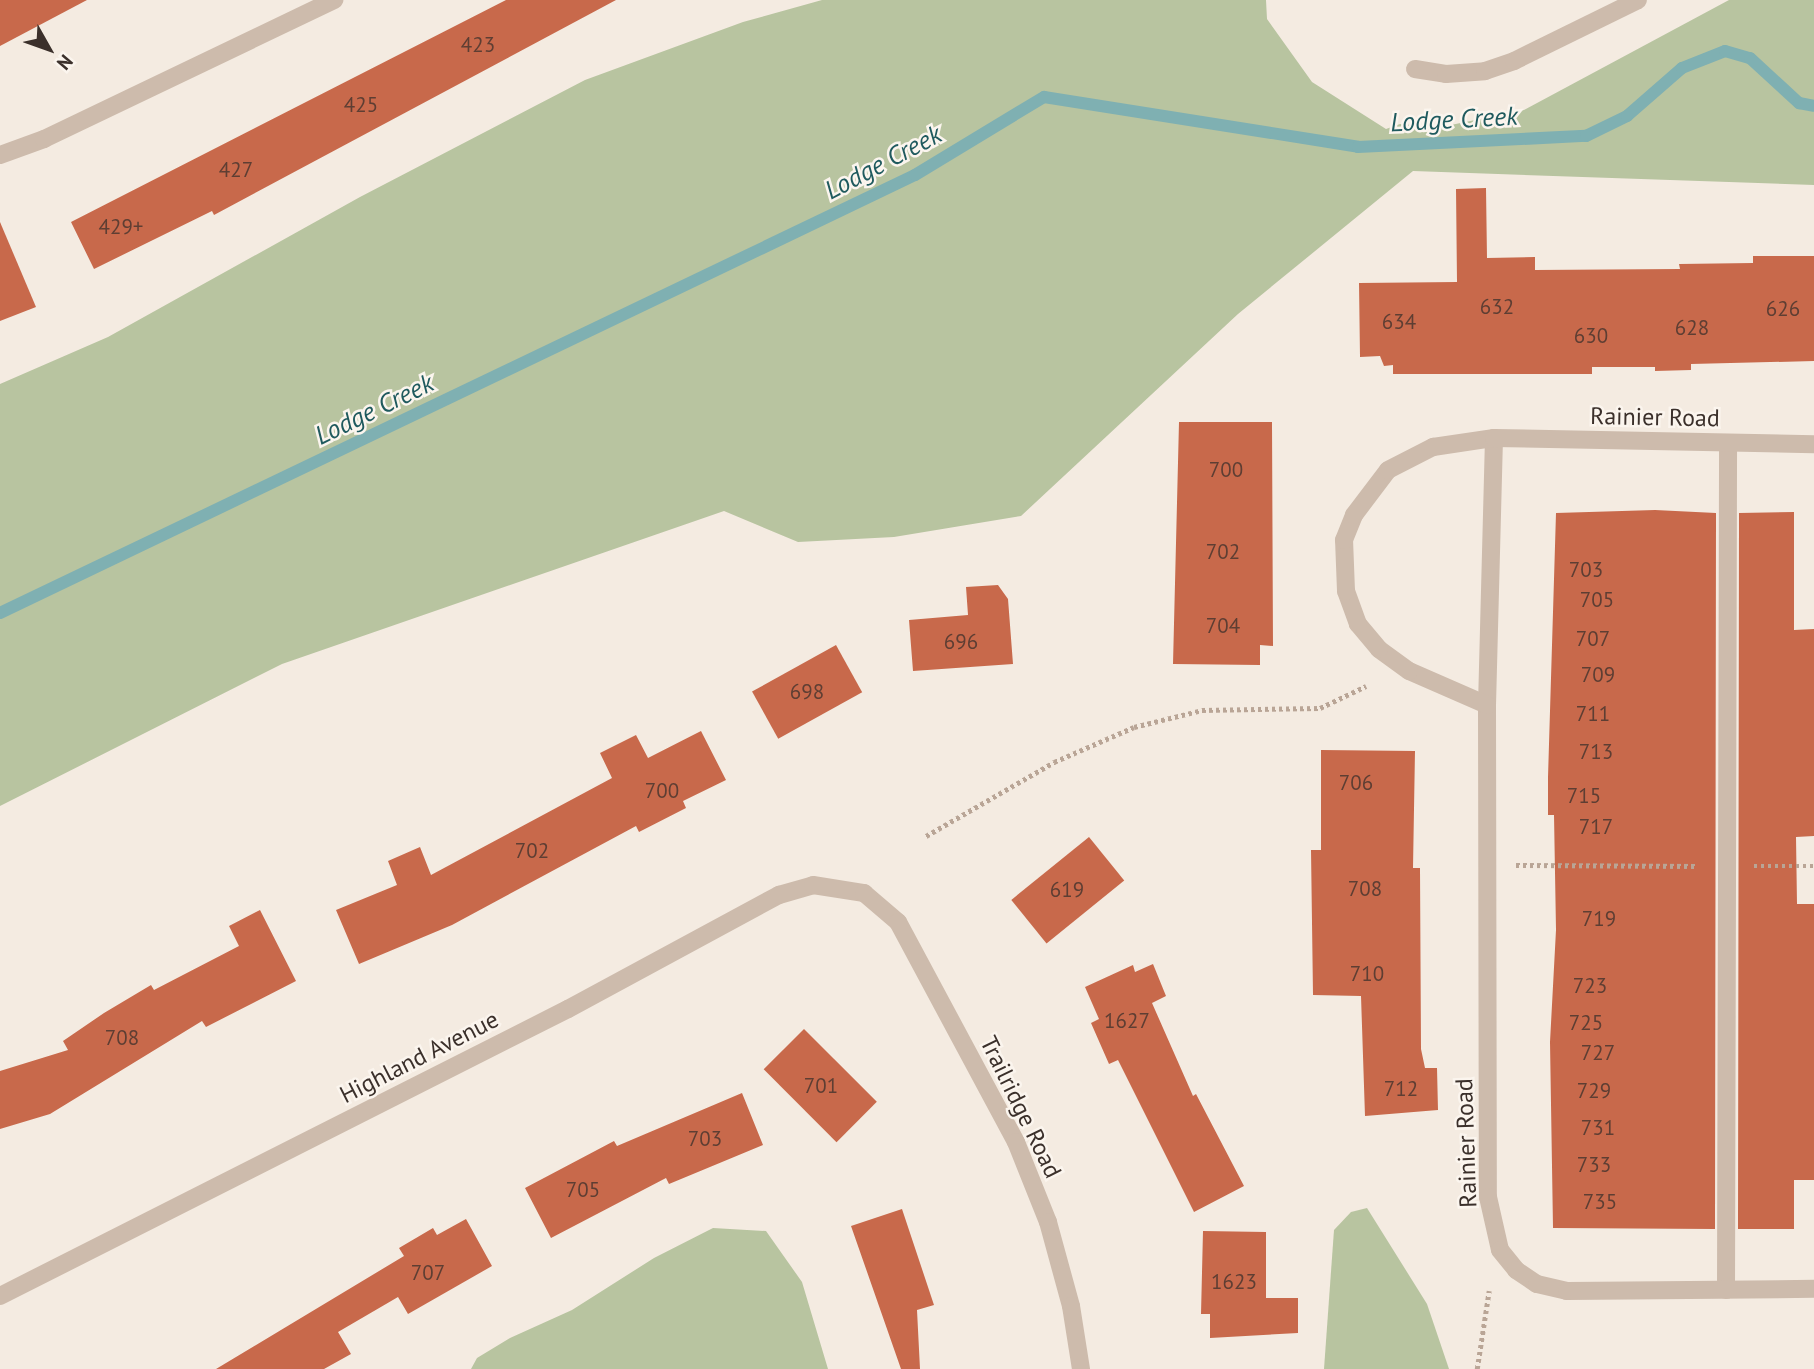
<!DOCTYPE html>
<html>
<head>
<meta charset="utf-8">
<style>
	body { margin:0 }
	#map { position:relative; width:1814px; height:1369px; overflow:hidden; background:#f4ebe1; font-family:"PT Sans",sans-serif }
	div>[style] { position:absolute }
	.green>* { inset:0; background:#b8c4a0 }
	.stream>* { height:12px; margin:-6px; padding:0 6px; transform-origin:6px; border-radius:6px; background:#7fb0b2 }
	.building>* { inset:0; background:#c8694b; transform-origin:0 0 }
	.path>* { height:4.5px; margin-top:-2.25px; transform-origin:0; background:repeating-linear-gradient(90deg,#b9a596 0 3.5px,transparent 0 7px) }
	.service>* { height:18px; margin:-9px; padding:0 9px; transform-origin:9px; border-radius:9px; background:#cdbbac }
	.minor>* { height:18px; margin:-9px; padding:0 9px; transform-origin:9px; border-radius:9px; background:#cdbbac }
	span { translate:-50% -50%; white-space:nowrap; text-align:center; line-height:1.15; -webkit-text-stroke:5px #fbf5ee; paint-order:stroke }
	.number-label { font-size:21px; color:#5e3e33 }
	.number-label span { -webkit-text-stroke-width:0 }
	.street-label { font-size:24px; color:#3b302b }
	.water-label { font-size:26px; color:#1f5a5e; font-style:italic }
	.north { position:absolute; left:14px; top:14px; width:70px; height:70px; -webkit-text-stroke:5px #fbf5ee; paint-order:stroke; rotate:130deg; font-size:19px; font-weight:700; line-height:28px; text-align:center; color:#3b302b }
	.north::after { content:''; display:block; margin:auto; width:24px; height:32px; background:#3b302b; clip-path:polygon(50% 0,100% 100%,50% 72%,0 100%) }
</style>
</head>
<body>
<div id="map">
	<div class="green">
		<div style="clip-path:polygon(822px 0,1266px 0,1267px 19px,1312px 82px,1386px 129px,1400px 124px,1441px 127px,1524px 110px,1729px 0,1814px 0,1814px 185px,1413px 171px,1238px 314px,1021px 516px,894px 537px,798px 542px,724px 511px,282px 664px,0 806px,0 384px,108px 337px,360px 197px,585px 80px,743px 22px)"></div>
		<div style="clip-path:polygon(1367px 1208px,1427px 1304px,1449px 1369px,1324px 1369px,1334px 1230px,1351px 1212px)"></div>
		<div style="clip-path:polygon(713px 1228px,766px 1231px,802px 1282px,828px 1369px,471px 1369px,477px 1358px,510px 1338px,572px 1310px,654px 1258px)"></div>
	</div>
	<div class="stream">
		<div style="left:0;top:613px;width:1014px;rotate:-25.58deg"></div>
		<div style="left:915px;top:175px;width:151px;rotate:-31.2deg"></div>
		<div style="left:1044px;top:97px;width:318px;rotate:9deg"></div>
		<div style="left:1358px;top:147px;width:228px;rotate:-2.8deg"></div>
		<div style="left:1586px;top:136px;width:46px;rotate:-26deg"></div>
		<div style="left:1627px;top:116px;width:73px;rotate:-41.1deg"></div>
		<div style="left:1682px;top:68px;width:46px;rotate:-21.6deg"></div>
		<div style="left:1725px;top:51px;width:26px;rotate:16deg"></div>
		<div style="left:1750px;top:58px;width:67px;rotate:42.6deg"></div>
		<div style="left:1799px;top:103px;width:15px;rotate:11deg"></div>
	</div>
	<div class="building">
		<div style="clip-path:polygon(0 0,87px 0,0 46px)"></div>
		<div style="clip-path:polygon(506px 0,616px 0,214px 215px,212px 211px,94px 269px,71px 222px)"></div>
		<div style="clip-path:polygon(1486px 188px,1487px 258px,1535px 257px,1535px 270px,1680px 269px,1679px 264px,1753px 263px,1753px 256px,1814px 256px,1814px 361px,1691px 364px,1691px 370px,1655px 371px,1655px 367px,1592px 367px,1592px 374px,1393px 374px,1393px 365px,1384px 366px,1380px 356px,1360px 357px,1359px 283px,1457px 282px,1456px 189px)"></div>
		<div style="clip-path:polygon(0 222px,36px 307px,0 321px)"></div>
		<div style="clip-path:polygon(1179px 422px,1272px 422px,1273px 646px,1260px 645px,1260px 665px,1173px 664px)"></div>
		<div style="clip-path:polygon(1655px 510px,1716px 513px,1715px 1229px,1553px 1228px,1550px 1042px,1556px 930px,1554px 815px,1548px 815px,1548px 777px,1556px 513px)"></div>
		<div style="clip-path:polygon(1794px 512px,1794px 630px,1814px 629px,1814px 836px,1796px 837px,1797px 904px,1814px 904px,1814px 1180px,1794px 1180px,1794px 1229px,1738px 1229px,1739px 513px)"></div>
		<div style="clip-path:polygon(998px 585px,1008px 599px,1013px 664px,913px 671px,909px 620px,968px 615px,966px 587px)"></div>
		<div style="left:836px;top:645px;width:54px;height:96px;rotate:61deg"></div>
		<div style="clip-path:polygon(701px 731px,726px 780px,683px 801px,686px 808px,639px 832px,636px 826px,452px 925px,359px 964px,336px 910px,397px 885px,388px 861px,420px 847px,431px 875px,612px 778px,600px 753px,636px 735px,648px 758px)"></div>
		<div style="clip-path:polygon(1321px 750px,1415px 751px,1413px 868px,1420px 868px,1421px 1049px,1425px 1068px,1437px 1068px,1438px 1110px,1365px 1116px,1361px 996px,1313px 995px,1311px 850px,1321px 850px)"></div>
		<div style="left:1089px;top:837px;width:56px;height:100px;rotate:51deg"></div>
		<div style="clip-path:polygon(260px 910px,296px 981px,206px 1027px,202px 1021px,50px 1114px,0 1129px,0 1071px,68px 1050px,63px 1041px,104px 1013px,151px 985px,154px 990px,239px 946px,229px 926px)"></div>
		<div style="clip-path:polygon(1153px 964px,1166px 996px,1152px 1003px,1193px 1096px,1196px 1094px,1244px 1186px,1194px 1212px,1118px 1060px,1109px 1064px,1091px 1023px,1099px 1019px,1085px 987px,1133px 965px,1135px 972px)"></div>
		<div style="left:804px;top:1029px;width:103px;height:57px;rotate:45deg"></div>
		<div style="clip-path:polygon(742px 1093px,763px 1145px,669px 1184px,666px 1178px,551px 1238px,525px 1188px,614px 1141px,617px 1146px)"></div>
		<div style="clip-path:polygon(902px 1209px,934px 1305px,917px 1310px,920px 1369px,901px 1369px,851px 1226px)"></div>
		<div style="clip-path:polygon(466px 1219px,492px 1266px,408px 1314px,398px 1297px,338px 1332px,351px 1354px,324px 1369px,216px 1369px,404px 1256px,399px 1248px,433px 1228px,437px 1235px)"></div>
		<div style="clip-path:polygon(1203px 1231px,1266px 1232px,1266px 1298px,1298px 1298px,1298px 1333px,1210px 1338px,1210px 1314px,1201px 1314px)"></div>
	</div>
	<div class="path">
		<div style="left:926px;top:836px;width:148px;rotate:-30deg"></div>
		<div style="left:1054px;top:762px;width:87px;rotate:-23.6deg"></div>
		<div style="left:1134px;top:727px;width:70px;rotate:-14deg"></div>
		<div style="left:1202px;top:710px;width:118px;rotate:-1deg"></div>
		<div style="left:1320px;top:708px;width:51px;rotate:-25.6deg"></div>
		<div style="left:1516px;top:865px;width:181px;rotate:0.3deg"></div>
		<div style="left:1754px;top:866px;width:60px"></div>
		<div style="left:1477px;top:1369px;width:79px;rotate:-81.3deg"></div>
	</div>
	<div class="service">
		<div style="left:1726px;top:1290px;width:847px;rotate:-89.86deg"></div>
	</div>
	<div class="minor">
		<div style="left:1415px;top:69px;width:31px;rotate:9deg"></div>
		<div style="left:1446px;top:74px;width:39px;rotate:-4deg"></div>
		<div style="left:1485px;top:71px;width:31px;rotate:-19deg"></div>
		<div style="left:1514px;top:61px;width:138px;rotate:-26.2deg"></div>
		<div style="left:0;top:155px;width:47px;rotate:-20deg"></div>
		<div style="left:44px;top:139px;width:322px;rotate:-25.6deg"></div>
		<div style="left:1494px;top:438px;width:267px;rotate:91.5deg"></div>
		<div style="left:1487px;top:705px;width:492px;rotate:89.9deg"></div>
		<div style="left:1488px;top:1197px;width:54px;rotate:77.2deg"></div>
		<div style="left:1500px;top:1250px;width:26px;rotate:51deg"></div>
		<div style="left:1516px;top:1270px;width:25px;rotate:34deg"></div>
		<div style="left:1537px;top:1284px;width:31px;rotate:13deg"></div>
		<div style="left:1567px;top:1291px;width:247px;rotate:-0.5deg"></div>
		<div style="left:1487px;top:705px;width:85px;rotate:-156.4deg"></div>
		<div style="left:1409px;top:671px;width:37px;rotate:-144deg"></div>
		<div style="left:1379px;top:649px;width:33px;rotate:-130deg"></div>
		<div style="left:1358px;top:624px;width:35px;rotate:-110deg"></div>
		<div style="left:1346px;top:591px;width:51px;rotate:-92.2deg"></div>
		<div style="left:1344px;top:540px;width:27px;rotate:-68deg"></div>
		<div style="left:1354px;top:515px;width:56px;rotate:-52.9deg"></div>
		<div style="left:1388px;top:470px;width:51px;rotate:-27.1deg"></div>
		<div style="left:1433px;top:447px;width:62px;rotate:-8.4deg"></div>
		<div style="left:1494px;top:438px;width:320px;rotate:1.1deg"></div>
		<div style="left:0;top:1296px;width:636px;rotate:-26.81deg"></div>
		<div style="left:568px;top:1009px;width:240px;rotate:-28.4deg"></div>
		<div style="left:779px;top:895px;width:35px;rotate:-16deg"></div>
		<div style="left:813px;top:885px;width:52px;rotate:8.9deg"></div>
		<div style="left:864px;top:893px;width:45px;rotate:40.5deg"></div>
		<div style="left:898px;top:922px;width:250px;rotate:61.8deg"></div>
		<div style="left:1016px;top:1142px;width:86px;rotate:68.2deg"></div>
		<div style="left:1048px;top:1222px;width:87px;rotate:74.7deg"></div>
		<div style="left:1071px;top:1306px;width:64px;rotate:81deg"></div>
	</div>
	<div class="number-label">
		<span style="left:478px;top:45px">423</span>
		<span style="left:361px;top:105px">425</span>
		<span style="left:236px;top:170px">427</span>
		<span style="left:121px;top:227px">429+</span>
		<span style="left:1497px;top:307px">632</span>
		<span style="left:1783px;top:309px">626</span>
		<span style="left:1399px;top:322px">634</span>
		<span style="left:1692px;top:328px">628</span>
		<span style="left:1591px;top:336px">630</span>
		<span style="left:1226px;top:470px">700</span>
		<span style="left:1223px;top:552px">702</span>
		<span style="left:1586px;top:570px">703</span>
		<span style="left:1597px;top:600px">705</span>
		<span style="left:1223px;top:626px">704</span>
		<span style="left:1593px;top:639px">707</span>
		<span style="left:961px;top:642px">696</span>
		<span style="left:1598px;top:675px">709</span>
		<span style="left:807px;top:692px">698</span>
		<span style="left:1593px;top:714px">711</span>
		<span style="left:1596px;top:752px">713</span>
		<span style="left:1356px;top:783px">706</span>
		<span style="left:662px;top:791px">700</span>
		<span style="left:1584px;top:796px">715</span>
		<span style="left:1596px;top:827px">717</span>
		<span style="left:532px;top:851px">702</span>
		<span style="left:1365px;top:889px">708</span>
		<span style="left:1067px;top:890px">619</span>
		<span style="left:1599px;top:919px">719</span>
		<span style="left:1367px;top:974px">710</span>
		<span style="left:1590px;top:986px">723</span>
		<span style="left:1127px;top:1021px">1627</span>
		<span style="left:1586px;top:1023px">725</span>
		<span style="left:122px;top:1038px">708</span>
		<span style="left:1598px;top:1053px">727</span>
		<span style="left:821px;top:1086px">701</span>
		<span style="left:1401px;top:1089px">712</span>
		<span style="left:1594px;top:1091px">729</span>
		<span style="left:1598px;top:1128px">731</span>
		<span style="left:705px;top:1139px">703</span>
		<span style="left:1594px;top:1165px">733</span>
		<span style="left:583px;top:1190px">705</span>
		<span style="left:1600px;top:1202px">735</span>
		<span style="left:428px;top:1273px">707</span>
		<span style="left:1234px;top:1282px">1623</span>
	</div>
	<div class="street-label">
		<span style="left:1655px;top:417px;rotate:1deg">Rainier Road</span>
		<span style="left:419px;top:1057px;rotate:-27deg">Highland Avenue</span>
		<span style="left:1021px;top:1107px;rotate:64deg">Trailridge Road</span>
		<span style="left:1466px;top:1143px;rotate:-92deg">Rainier Road</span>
	</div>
	<div class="water-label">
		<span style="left:1454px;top:119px;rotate:-3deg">Lodge Creek</span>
		<span style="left:883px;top:162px;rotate:-28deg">Lodge Creek</span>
		<span style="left:374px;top:409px;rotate:-26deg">Lodge Creek</span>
	</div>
	<div class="north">N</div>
</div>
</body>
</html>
